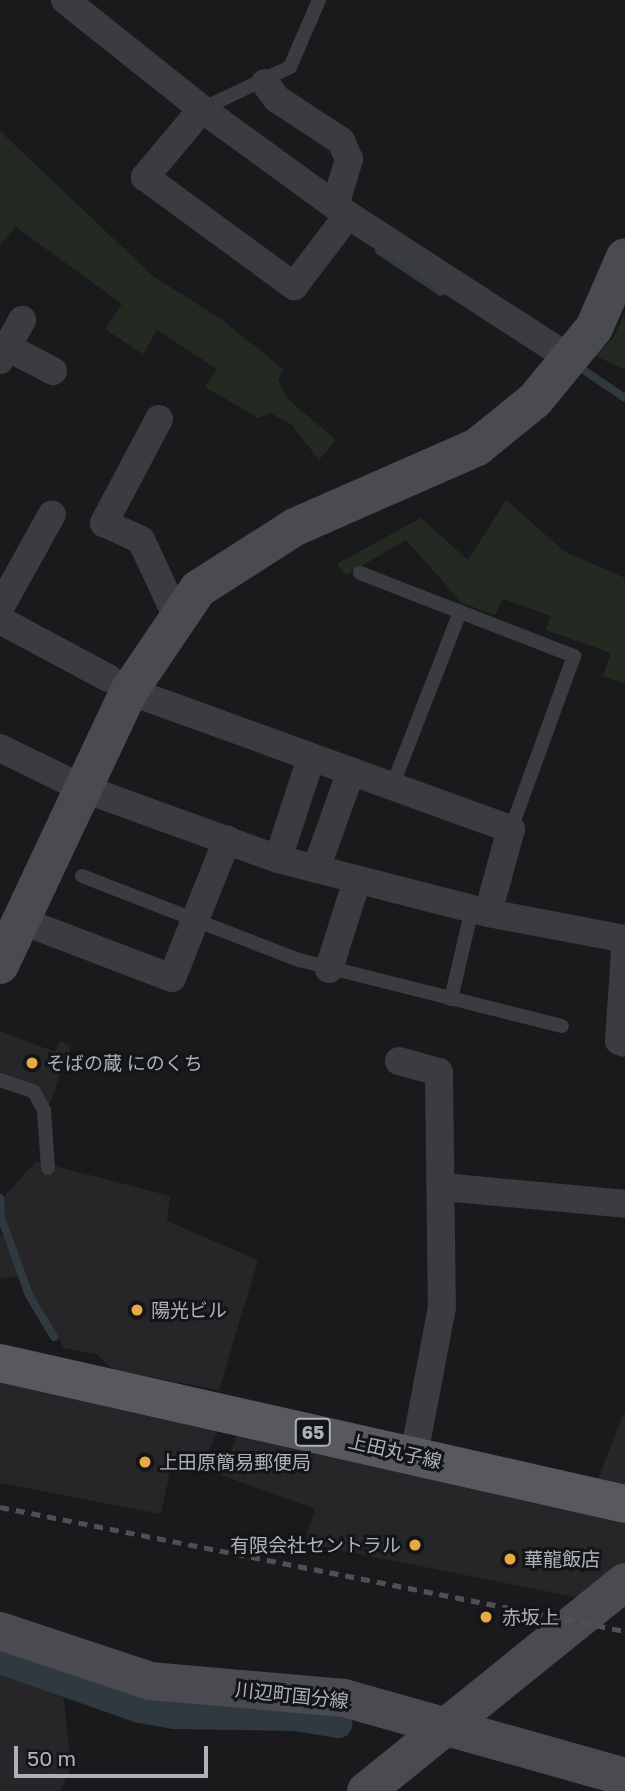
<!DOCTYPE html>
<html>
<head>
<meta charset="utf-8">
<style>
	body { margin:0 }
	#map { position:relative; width:625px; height:1791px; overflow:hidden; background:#1a1a1c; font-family:"Golos Text","Noto Sans JP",sans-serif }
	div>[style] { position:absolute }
	.built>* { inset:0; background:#262629 }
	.green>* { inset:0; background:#222a22 }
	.stream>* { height:8px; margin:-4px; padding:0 4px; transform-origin:4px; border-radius:4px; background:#30393f }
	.canal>* { height:28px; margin:-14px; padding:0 14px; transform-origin:14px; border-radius:14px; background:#30393f }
	.lane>* { height:14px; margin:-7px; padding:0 7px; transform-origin:7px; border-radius:7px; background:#3b3c40 }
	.street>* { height:28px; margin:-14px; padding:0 14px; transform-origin:14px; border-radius:14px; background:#3b3c40 }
	.secondary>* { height:38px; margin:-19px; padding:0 19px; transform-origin:19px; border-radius:19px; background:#494b50 }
	.primary>* { height:38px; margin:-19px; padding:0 19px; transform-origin:19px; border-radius:19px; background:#57595f }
	.rail>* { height:5px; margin-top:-2.5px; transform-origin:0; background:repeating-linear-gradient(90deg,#4e5055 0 9px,transparent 0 16px) }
	.dots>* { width:19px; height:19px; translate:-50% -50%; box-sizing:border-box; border:4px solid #141517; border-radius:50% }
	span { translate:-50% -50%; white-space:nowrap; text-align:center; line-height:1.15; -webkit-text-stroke:6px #141517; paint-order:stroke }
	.shield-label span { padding:2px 5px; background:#141517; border:2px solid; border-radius:5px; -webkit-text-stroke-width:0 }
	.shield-label { font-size:18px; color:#adb2ba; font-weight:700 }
	.poi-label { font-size:19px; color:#adb2ba }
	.left { translate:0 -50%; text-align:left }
	.right { translate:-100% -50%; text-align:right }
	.street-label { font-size:19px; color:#adb2ba }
	.scale { position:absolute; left:14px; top:1746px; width:194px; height:32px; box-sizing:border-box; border:4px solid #adb2ba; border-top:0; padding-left:9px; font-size:21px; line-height:24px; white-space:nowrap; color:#adb2ba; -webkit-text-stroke:5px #141517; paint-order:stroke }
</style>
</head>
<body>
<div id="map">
	<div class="built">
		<div style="clip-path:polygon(0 1031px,55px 1052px,60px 1041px,71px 1046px,49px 1105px,0 1073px)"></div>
		<div style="clip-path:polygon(36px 1161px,170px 1196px,167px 1221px,258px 1260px,219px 1390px,114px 1370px,96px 1354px,64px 1348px,32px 1294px,4px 1213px,3px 1198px)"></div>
		<div style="clip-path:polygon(0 1234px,6px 1235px,10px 1242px,19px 1277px,0 1278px)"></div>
		<div style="clip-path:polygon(0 1376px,220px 1424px,202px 1467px,173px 1457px,161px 1514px,0 1483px)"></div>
		<div style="clip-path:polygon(625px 1410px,625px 1485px,598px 1479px)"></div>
		<div style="clip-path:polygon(240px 1428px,625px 1519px,625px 1572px,585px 1599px,304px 1543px,315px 1509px,221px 1475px)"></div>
		<div style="clip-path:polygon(0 1667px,63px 1691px,71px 1767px,60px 1791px,0 1791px)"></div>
	</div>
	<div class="green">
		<div style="clip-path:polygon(0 131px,153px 276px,221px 319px,283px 369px,278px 381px,289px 400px,336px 440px,319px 460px,292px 425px,270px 413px,258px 418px,205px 387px,217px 369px,157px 330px,143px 354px,105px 329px,122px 304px,16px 227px,0 244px)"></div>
		<div style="clip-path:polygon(625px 312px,625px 370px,594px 355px,613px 338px)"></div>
		<div style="clip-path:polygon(506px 500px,565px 552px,625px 578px,625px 684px,603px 676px,611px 653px,546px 630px,551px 616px,503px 599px,495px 615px,462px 603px,406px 540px,346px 575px,337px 564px,421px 518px,468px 560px)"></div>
	</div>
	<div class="stream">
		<div style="left:379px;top:251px;width:74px;rotate:33.5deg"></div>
		<div style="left:579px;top:367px;width:55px;rotate:34deg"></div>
		<div style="left:0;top:1198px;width:19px;rotate:87deg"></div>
		<div style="left:1px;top:1217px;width:83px;rotate:70.3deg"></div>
		<div style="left:29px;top:1295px;width:49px;rotate:59.2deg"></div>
	</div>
	<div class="canal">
		<div style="left:0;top:1660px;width:148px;rotate:19.3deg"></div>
		<div style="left:140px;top:1709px;width:35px;rotate:10deg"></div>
		<div style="left:174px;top:1715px;width:121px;rotate:0.9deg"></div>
		<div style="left:295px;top:1717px;width:44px;rotate:9.2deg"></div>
	</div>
	<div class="lane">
		<div style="left:202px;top:109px;width:98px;rotate:-25.5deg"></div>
		<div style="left:290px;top:67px;width:73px;rotate:-66.6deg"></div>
		<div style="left:360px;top:573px;width:230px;rotate:21.2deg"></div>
		<div style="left:574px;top:656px;width:184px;rotate:110deg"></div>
		<div style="left:393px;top:784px;width:185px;rotate:-68.7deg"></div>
		<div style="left:82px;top:876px;width:233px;rotate:21.2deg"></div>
		<div style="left:299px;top:960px;width:271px;rotate:14.1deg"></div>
		<div style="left:451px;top:999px;width:92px;rotate:-76.9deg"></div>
		<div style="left:0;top:1080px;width:36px;rotate:19deg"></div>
		<div style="left:34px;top:1092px;width:21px;rotate:61deg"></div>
		<div style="left:44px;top:1110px;width:58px;rotate:86.1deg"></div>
	</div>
	<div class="street">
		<div style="left:65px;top:0;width:175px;rotate:38.5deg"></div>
		<div style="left:202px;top:109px;width:180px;rotate:36deg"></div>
		<div style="left:348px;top:215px;width:263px;rotate:32.9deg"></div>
		<div style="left:265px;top:83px;width:20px;rotate:53deg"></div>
		<div style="left:277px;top:99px;width:77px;rotate:33.3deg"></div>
		<div style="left:341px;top:141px;width:20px;rotate:66deg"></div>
		<div style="left:349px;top:159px;width:49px;rotate:106.6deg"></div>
		<div style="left:202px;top:109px;width:89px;rotate:130deg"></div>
		<div style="left:145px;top:177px;width:185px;rotate:36.2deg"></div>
		<div style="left:294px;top:286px;width:89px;rotate:-52.7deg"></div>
		<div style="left:7px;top:347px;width:52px;rotate:27.6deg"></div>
		<div style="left:0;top:360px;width:46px;rotate:-61.2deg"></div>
		<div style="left:159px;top:419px;width:118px;rotate:117.9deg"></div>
		<div style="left:104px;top:523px;width:41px;rotate:24.7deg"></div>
		<div style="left:141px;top:540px;width:83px;rotate:65deg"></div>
		<div style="left:0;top:608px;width:107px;rotate:-61deg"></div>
		<div style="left:0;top:620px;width:123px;rotate:28.2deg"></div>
		<div style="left:129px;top:691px;width:406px;rotate:19.9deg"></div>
		<div style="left:511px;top:829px;width:87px;rotate:105.3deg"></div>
		<div style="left:0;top:748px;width:91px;rotate:26deg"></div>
		<div style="left:82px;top:788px;width:208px;rotate:19.9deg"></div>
		<div style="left:278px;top:859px;width:217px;rotate:14.4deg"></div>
		<div style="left:488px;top:913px;width:139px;rotate:10.7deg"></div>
		<div style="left:278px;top:859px;width:106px;rotate:-71.9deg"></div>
		<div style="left:316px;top:869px;width:104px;rotate:-70.3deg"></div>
		<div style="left:22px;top:921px;width:160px;rotate:20.8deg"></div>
		<div style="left:172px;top:978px;width:149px;rotate:-68.3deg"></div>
		<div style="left:625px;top:951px;width:90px;rotate:93.8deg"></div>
		<div style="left:619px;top:1041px;width:6px;rotate:18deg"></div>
		<div style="left:329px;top:969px;width:93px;rotate:-72.5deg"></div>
		<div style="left:399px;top:1061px;width:41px;rotate:15.4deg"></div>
		<div style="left:439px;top:1072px;width:235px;rotate:89.3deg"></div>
		<div style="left:442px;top:1307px;width:151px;rotate:100.7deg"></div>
		<div style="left:443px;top:1187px;width:183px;rotate:5.3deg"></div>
	</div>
	<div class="secondary">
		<div style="left:0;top:965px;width:303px;rotate:-64.8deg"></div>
		<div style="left:129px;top:691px;width:123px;rotate:-55.9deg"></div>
		<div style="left:198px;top:589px;width:115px;rotate:-32.6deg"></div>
		<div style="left:295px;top:527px;width:199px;rotate:-23.7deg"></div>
		<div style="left:477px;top:447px;width:75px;rotate:-39deg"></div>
		<div style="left:535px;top:400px;width:93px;rotate:-50.7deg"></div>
		<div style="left:594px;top:328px;width:77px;rotate:-66.4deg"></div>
		<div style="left:0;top:1631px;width:158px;rotate:18.4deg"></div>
		<div style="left:150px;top:1681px;width:195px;rotate:5deg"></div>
		<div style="left:344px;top:1698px;width:292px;rotate:15.7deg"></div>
		<div style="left:366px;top:1791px;width:333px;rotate:-38.9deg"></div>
	</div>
	<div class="primary">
		<div style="left:0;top:1363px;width:641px;rotate:12.71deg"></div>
	</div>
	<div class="rail">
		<div style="left:0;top:1507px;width:637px;rotate:11.22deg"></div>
	</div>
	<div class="dots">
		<div style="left:32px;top:1063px;background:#e8a845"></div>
		<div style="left:137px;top:1310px;background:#e8a845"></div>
		<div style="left:145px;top:1462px;background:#e8a845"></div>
		<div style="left:415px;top:1545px;background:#e8a845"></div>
		<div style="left:510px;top:1559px;background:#e8a845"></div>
		<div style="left:486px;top:1617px;background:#e8a845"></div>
	</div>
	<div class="shield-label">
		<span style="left:313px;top:1432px">65</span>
	</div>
	<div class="poi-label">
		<span class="left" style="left:46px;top:1063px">そばの蔵 にのくち</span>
		<span class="left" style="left:151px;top:1310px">陽光ビル</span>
		<span class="left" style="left:159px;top:1462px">上田原簡易郵便局</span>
		<span class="right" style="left:401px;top:1545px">有限会社セントラル</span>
		<span class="left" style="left:524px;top:1559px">華龍飯店</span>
		<span class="left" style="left:502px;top:1617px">赤坂上</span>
	</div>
	<div class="street-label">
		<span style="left:395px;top:1451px;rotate:13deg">上田丸子線</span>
		<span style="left:292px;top:1695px;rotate:6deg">川辺町国分線</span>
	</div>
	<div class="scale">50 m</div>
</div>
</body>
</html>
